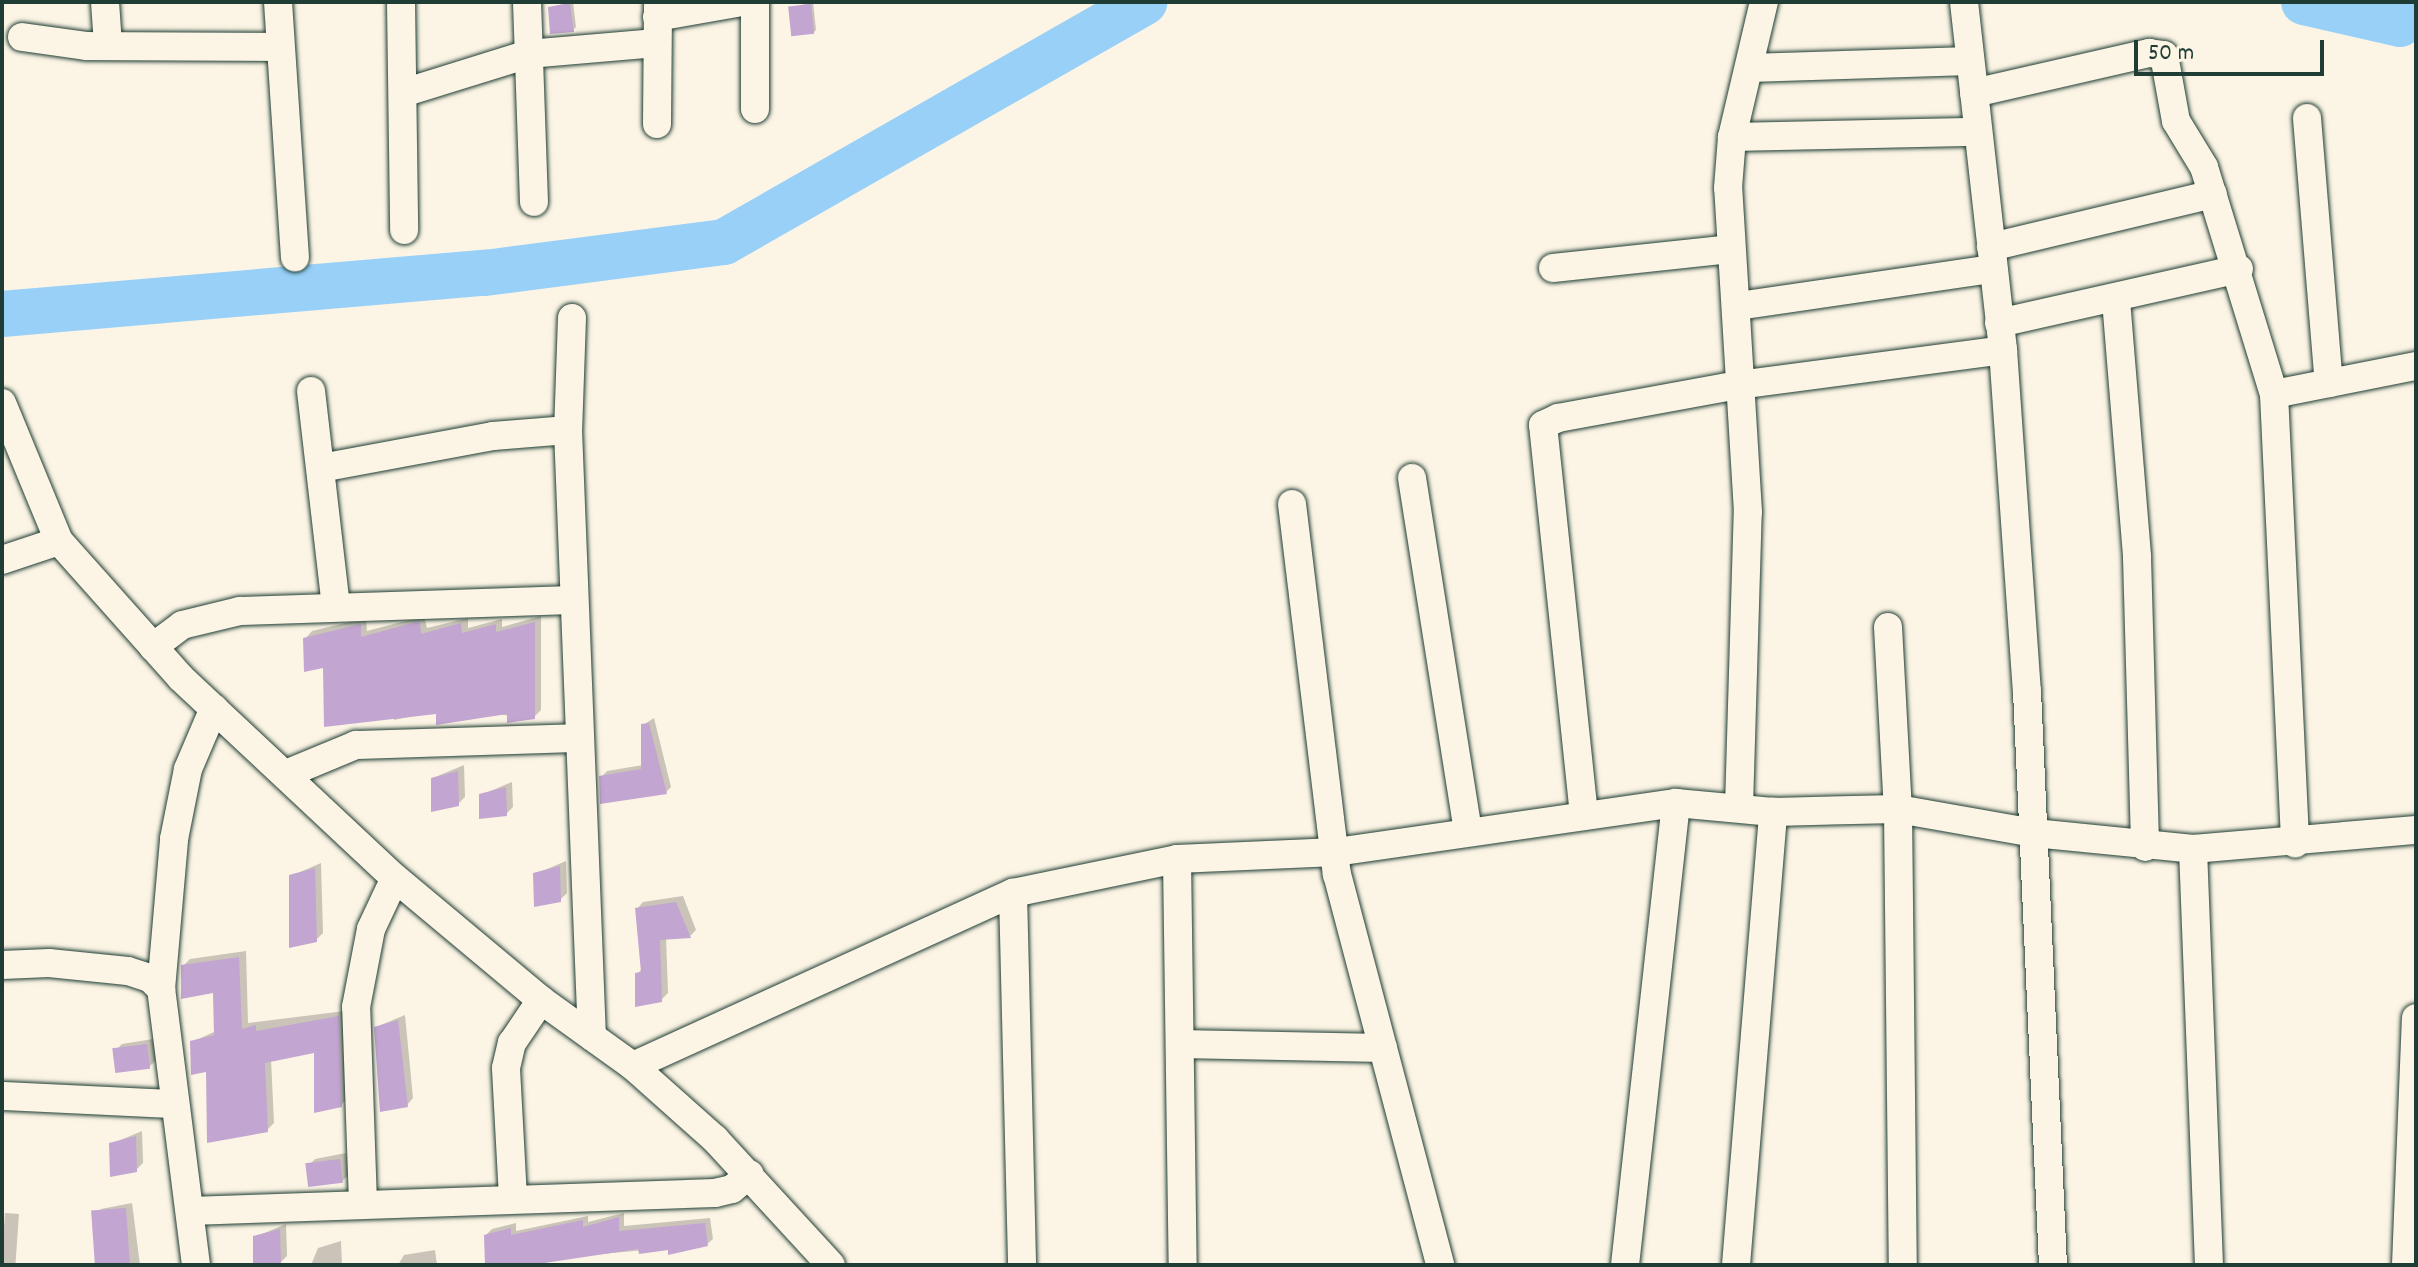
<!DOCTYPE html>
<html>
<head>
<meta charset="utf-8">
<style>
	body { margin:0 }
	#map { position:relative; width:2418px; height:1267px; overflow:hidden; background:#fcf5e5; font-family:Dekko,sans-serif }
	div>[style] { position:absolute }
	.shadow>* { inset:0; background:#0003; transform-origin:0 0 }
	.river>* { height:46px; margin:-23px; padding:0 23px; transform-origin:23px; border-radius:23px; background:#99d0f8 }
	.building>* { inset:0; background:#c3a5d1; transform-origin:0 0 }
	.roads { filter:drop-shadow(0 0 2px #1f3d34) drop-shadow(0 0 2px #1f3d34) }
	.minor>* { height:28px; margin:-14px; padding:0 14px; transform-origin:14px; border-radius:14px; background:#fcf5e5 }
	span { translate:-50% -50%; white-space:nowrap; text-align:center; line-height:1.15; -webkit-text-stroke:6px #fcf5e5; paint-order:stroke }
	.frame { position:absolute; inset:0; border:4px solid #1f3d34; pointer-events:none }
	.scale { position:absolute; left:2134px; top:40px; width:190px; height:36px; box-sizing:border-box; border:4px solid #1f3d34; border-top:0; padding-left:10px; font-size:24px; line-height:28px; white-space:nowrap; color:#1f3d34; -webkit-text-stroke:6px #fcf5e5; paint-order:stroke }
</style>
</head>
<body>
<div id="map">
	<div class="shadow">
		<div style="clip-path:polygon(573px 2px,576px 27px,573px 30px,550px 7px)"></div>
		<div style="clip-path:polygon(813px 2px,816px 30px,813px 33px,790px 8px)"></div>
		<div style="clip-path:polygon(424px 616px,427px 628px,468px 618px,468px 628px,502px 619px,502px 627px,541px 616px,541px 710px,534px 717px,438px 711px,394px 720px,394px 713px,325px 665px,305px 639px,312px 631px,366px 618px,367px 631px)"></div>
		<div style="clip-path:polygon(654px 718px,671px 787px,666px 792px,601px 777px,607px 771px,643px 765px,643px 725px)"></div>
		<div style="clip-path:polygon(464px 765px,465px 797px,458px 804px,433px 778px)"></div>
		<div style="clip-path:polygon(512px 782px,513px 807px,506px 814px,481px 795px)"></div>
		<div style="clip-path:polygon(566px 861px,567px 893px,560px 900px,535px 874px)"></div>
		<div style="clip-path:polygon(321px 863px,323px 933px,316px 940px,291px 876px)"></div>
		<div style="clip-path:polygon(683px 896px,696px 930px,690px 936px,666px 937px,668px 993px,661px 1000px,637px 974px,643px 968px,637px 909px,643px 902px)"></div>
		<div style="clip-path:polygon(246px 951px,248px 1023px,345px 1011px,348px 1098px,341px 1105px,316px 1050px,271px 1059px,274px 1123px,267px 1130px,208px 1070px,192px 1042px,216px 1031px,215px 991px,183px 966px,190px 959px)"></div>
		<div style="clip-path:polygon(405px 1015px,413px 1098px,407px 1105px,376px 1027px)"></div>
		<div style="clip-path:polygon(153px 1039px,156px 1060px,149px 1067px,115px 1051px,122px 1044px)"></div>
		<div style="clip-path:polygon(142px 1131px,143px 1163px,136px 1170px,111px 1144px)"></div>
		<div style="clip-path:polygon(346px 1153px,349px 1175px,342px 1181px,308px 1166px,315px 1159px)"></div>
		<div style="clip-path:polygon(132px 1203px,140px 1265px,98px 1265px,94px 1215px,101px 1209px)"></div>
		<div style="left:5px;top:1213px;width:14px;height:52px;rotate:4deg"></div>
		<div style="clip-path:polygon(624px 1213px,624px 1226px,710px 1218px,713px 1239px,707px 1244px,487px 1265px,486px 1235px,492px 1229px,516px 1223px,516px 1231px,588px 1216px,588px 1222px)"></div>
		<div style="clip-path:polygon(286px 1224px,287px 1256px,280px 1263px,255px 1265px,255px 1237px)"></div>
		<div style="clip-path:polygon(341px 1241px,342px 1265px,311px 1265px,318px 1248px)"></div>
		<div style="clip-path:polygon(435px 1250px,437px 1265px,398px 1265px,404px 1255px)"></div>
	</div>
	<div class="river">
		<div style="left:2304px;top:2px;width:98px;rotate:12.9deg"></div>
		<div style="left:2400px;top:24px;width:21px;rotate:-41deg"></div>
		<div style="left:2px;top:314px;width:485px;rotate:-4.9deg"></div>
		<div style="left:485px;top:273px;width:241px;rotate:-7.4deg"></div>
		<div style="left:724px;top:242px;width:484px;rotate:-29.7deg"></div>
	</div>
	<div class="building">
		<div style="clip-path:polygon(570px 3px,574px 32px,550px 34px,548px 7px)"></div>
		<div style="left:811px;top:4px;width:30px;height:23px;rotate:84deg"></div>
		<div style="clip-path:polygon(416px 622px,420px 622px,421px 634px,461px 623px,462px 633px,496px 624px,496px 632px,535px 622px,535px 719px,507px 723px,507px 714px,436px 725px,436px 714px,324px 727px,323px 668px,304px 672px,303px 638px,361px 624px,361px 637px)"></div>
		<div style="clip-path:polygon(649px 723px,667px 794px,600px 804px,599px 776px,641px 769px,641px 724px)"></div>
		<div style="clip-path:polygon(458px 771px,459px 806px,431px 812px,431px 778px)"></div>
		<div style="clip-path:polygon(506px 787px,507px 816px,479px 819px,479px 794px)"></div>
		<div style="clip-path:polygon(560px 866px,561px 902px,534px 907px,533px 873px)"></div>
		<div style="clip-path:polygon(315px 868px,317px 942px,289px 948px,289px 875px)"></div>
		<div style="clip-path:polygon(676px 902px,691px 938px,660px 940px,662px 1002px,635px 1007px,635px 973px,641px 972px,635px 908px)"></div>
		<div style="clip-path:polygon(239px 957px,242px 1029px,256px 1025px,256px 1031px,339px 1016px,342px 1107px,314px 1113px,314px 1053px,265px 1063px,268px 1132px,207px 1143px,206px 1072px,191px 1075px,190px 1041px,214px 1035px,213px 993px,181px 999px,181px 965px)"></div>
		<div style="clip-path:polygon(398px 1020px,408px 1107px,380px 1112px,374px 1027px)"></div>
		<div style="left:147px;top:1044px;width:25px;height:35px;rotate:83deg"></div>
		<div style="clip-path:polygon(136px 1136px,137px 1172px,110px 1177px,109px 1143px)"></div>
		<div style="left:340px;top:1159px;width:24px;height:35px;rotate:83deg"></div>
		<div style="left:126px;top:1208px;width:57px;height:35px;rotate:86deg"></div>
		<div style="clip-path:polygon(619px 1217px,619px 1231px,705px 1223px,708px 1246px,668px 1255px,668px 1250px,639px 1254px,638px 1249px,531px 1265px,485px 1265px,484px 1235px,511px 1228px,511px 1235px,583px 1220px,583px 1227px)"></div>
		<div style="clip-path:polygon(280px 1229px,281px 1265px,253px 1265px,253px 1236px)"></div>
	</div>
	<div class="roads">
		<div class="minor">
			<div style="left:105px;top:2px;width:43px;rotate:86deg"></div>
			<div style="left:278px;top:2px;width:256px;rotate:86.2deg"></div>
			<div style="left:401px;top:2px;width:228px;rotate:89.2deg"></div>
			<div style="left:527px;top:2px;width:200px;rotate:88deg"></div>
			<div style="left:755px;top:2px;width:107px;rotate:90deg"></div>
			<div style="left:1964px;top:2px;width:350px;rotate:83.6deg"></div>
			<div style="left:2003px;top:350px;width:342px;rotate:86deg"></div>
			<div style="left:2027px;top:691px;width:575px;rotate:87.41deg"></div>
			<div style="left:657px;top:17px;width:85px;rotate:-10.1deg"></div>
			<div style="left:22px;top:37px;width:66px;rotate:7.9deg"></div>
			<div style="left:87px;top:46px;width:193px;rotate:0.3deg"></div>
			<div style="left:1749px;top:68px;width:221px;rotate:-1.8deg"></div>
			<div style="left:403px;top:93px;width:131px;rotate:-17.3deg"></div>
			<div style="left:528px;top:54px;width:129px;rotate:-4.9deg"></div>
			<div style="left:1974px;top:93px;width:180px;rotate:-12.9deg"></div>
			<div style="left:2149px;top:53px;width:15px;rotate:8deg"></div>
			<div style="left:2164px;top:55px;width:67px;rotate:79.7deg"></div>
			<div style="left:2176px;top:121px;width:54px;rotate:58.7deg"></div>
			<div style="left:2204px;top:167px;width:238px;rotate:72.9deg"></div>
			<div style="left:2274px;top:394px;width:450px;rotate:87.3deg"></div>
			<div style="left:2307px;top:118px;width:266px;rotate:85.3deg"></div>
			<div style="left:657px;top:124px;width:122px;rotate:-89.5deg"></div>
			<div style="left:1732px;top:137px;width:246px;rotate:-1.2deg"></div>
			<div style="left:1991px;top:247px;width:228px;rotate:-13.4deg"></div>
			<div style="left:1553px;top:268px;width:178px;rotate:-6.1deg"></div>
			<div style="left:2116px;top:300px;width:258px;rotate:85.3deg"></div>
			<div style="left:2137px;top:557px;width:290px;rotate:88.4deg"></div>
			<div style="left:1738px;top:306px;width:258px;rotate:-8.3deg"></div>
			<div style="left:572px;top:318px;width:112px;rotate:92deg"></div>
			<div style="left:568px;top:430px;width:607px;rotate:87.74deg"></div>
			<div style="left:1999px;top:323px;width:246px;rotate:-12.7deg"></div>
			<div style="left:311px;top:391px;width:217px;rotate:83.4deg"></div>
			<div style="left:2274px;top:394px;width:145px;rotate:-11.2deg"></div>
			<div style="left:2px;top:403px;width:149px;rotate:67.6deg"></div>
			<div style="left:59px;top:541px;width:183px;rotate:48.3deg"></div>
			<div style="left:181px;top:678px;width:293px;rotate:43.1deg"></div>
			<div style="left:395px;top:878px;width:190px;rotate:39.9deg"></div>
			<div style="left:541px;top:1000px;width:113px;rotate:35.7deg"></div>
			<div style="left:633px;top:1066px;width:110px;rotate:41.7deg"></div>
			<div style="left:715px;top:1139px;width:171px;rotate:47.4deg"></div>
			<div style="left:321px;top:468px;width:175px;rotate:-10.5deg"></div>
			<div style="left:493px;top:436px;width:75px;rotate:-4.6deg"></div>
			<div style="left:1412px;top:478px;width:357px;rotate:81deg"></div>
			<div style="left:1292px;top:504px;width:373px;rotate:83.1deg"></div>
			<div style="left:1337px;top:874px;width:404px;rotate:75.2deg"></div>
			<div style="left:2px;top:560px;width:60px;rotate:-18.4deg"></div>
			<div style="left:1888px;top:627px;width:182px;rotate:86.9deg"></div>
			<div style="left:1898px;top:809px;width:456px;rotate:89.4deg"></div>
			<div style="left:153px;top:647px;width:36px;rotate:-37deg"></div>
			<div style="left:182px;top:625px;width:60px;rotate:-13.6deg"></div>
			<div style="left:240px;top:611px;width:333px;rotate:-1.9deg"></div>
			<div style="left:286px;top:774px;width:76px;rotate:-22.5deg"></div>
			<div style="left:356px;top:745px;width:221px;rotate:-1.8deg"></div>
			<div style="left:1739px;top:807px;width:295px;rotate:-88.3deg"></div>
			<div style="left:1748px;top:512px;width:325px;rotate:-93.5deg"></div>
			<div style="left:1728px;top:188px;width:51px;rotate:-85.5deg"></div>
			<div style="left:1732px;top:137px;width:139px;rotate:-76.7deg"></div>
			<div style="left:1584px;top:815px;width:392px;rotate:-96deg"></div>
			<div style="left:1543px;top:425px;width:17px;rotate:-25deg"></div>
			<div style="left:1558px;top:418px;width:183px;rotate:-10.4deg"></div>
			<div style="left:1738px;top:385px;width:267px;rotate:-7.5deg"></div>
			<div style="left:2193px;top:849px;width:416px;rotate:87.8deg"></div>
			<div style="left:1177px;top:859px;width:406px;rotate:89.2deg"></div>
			<div style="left:1013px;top:893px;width:372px;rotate:88.6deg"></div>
			<div style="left:2px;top:965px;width:47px;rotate:-2.4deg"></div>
			<div style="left:49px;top:963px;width:79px;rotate:5.8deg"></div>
			<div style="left:128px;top:971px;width:23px;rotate:18deg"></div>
			<div style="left:150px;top:978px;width:16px;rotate:45deg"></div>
			<div style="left:1180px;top:1044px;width:203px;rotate:1.1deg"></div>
			<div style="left:633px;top:1066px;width:418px;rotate:-24.5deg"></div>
			<div style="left:1013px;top:893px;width:167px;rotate:-11.7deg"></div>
			<div style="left:1177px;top:859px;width:159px;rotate:-2.5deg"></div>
			<div style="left:1336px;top:852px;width:344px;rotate:-8.2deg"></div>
			<div style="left:1676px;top:803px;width:97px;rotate:5.3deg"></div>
			<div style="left:1773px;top:812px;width:125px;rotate:-1.4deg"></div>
			<div style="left:1898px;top:809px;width:138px;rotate:10deg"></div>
			<div style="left:2034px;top:833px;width:160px;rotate:5.7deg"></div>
			<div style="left:2193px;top:849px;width:224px;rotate:-4.9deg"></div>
			<div style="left:2px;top:1096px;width:171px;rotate:2.7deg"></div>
			<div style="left:513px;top:1198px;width:130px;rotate:-93.1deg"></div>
			<div style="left:506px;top:1068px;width:26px;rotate:-77deg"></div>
			<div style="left:512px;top:1043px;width:52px;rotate:-56deg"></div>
			<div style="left:363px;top:1203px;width:196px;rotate:-92deg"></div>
			<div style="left:356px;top:1007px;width:79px;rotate:-79.1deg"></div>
			<div style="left:371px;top:929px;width:56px;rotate:-64.8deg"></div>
			<div style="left:190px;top:1211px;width:525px;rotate:-1.96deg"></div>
			<div style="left:715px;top:1193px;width:17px;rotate:-13deg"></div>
			<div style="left:732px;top:1189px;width:23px;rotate:-40deg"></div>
			<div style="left:196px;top:1265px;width:278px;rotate:-97.2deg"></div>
			<div style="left:161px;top:989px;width:151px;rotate:-85deg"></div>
			<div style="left:174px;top:839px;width:71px;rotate:-78.7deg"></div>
			<div style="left:188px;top:769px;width:66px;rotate:-66.9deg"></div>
			<div style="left:1625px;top:1265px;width:465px;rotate:-83.7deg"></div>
			<div style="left:1736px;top:1265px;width:455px;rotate:-85.3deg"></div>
			<div style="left:2406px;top:1265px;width:247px;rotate:-87.7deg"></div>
		</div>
	</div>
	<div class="frame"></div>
	<div class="scale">50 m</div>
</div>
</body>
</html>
